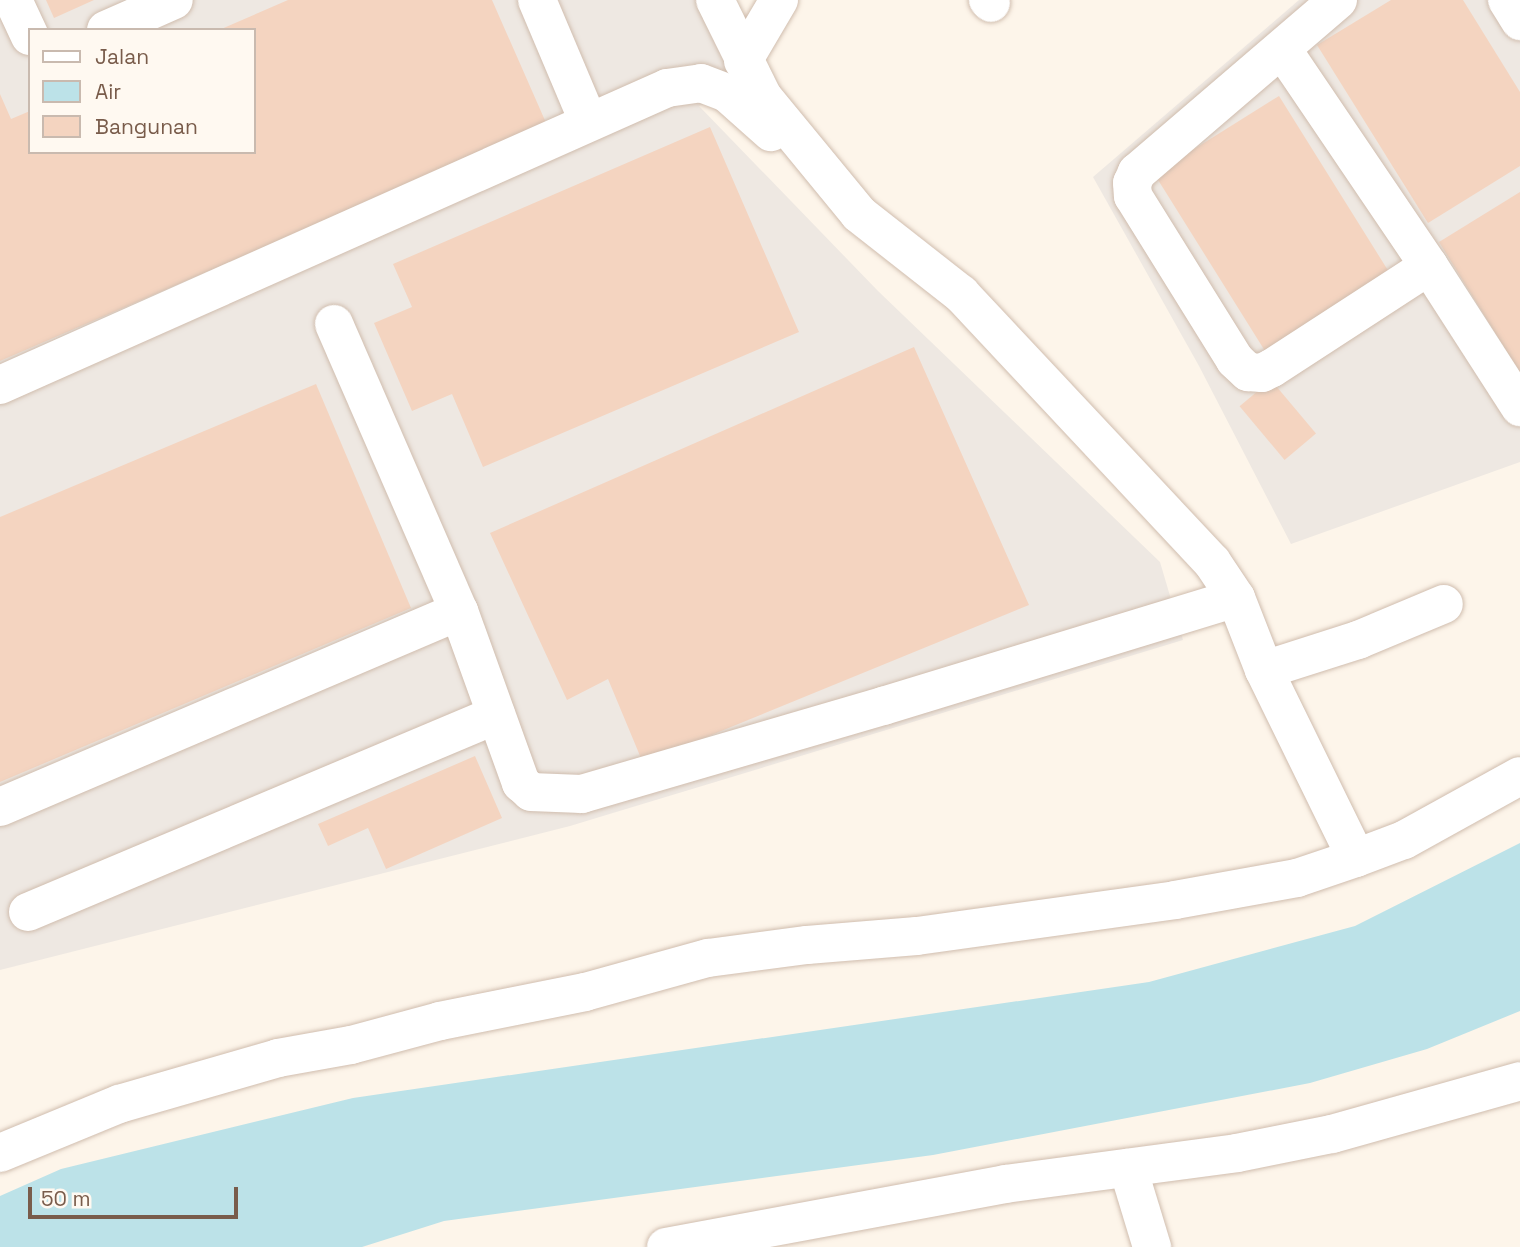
<!DOCTYPE html>
<html>
<head>
<meta charset="utf-8">
<style>
	body { margin:0 }
	#map { position:relative; width:1520px; height:1247px; overflow:hidden; background:#fdf5ea; font-family:"Space Grotesk",sans-serif }
	div>[style] { position:absolute }
	.industrial>* { inset:0; background:#eee8e2 }
	.water>* { inset:0; background:#bce2e8 }
	.building>* { inset:0; background:#f4d4c0; transform-origin:0 0 }
	.roads { filter:drop-shadow(0 0 2px #d0bdae) drop-shadow(0 0 2px #d0bdae) }
	.minor>* { height:38px; margin:-19px; padding:0 19px; transform-origin:19px; border-radius:19px; background:#fff }
	span { translate:-50% -50%; white-space:nowrap; text-align:center; line-height:1.15; -webkit-text-stroke:5px #fff9f1; paint-order:stroke }
	.legend { position:absolute; left:28px; top:28px; width:228px; height:126px; box-sizing:border-box; background:#fff9f1; border:2px solid #c9baaf; margin:0; padding:9px 12px; list-style:none; font-size:21px; color:#795c4b }
	.legend li { display:flex; align-items:center; gap:14px; height:35px }
	.legend b { width:35px; border:2px solid #c9baaf }
	.scale { position:absolute; left:28px; top:1187px; width:210px; height:32px; box-sizing:border-box; border:4px solid #795c4b; border-top:0; padding-left:9px; font-size:21px; line-height:24px; white-space:nowrap; color:#795c4b; -webkit-text-stroke:5px #fff9f1; paint-order:stroke }
</style>
</head>
<body>
<div id="map">
	<div class="industrial">
		<div style="clip-path:polygon(evenodd,0 0,696px 0,739px 90px,699px 106px,878px 291px,1160px 562px,1183px 640px,570px 826px,0 970px,0 0,30px 30px,254px 30px,254px 152px,30px 152px,30px 30px)"></div>
		<div style="clip-path:polygon(1299px 0,1520px 0,1520px 462px,1291px 544px,1199px 366px,1093px 177px)"></div>
	</div>
	<div class="water">
		<div style="clip-path:polygon(1520px 843px,1520px 1011px,1427px 1049px,1310px 1083px,933px 1155px,444px 1221px,362px 1247px,0 1247px,0 1196px,61px 1169px,353px 1098px,1149px 982px,1355px 926px)"></div>
	</div>
	<div class="building">
		<div style="clip-path:polygon(46px 0,94px 0,54px 18px)"></div>
		<div style="clip-path:polygon(288px 0,492px 0,547px 125px,0 361px,0 94px,11px 119px,30px 111px,30px 152px,254px 152px,254px 30px,219px 30px)"></div>
		<div style="clip-path:polygon(1391px 0,1463px 0,1520px 92px,1520px 166px,1428px 223px,1317px 45px)"></div>
		<div style="left:1279px;top:96px;width:210px;height:147px;rotate:58deg"></div>
		<div style="clip-path:polygon(710px 127px,799px 332px,483px 467px,452px 394px,412px 411px,374px 323px,412px 307px,393px 264px)"></div>
		<div style="clip-path:polygon(1520px 192px,1520px 373px,1439px 242px)"></div>
		<div style="clip-path:polygon(914px 347px,1029px 605px,643px 763px,608px 679px,567px 700px,490px 533px)"></div>
		<div style="left:1271px;top:380px;width:70px;height:41px;rotate:50deg"></div>
		<div style="clip-path:polygon(316px 384px,411px 608px,0 782px,0 517px)"></div>
		<div style="clip-path:polygon(475px 756px,502px 818px,386px 869px,368px 828px,328px 846px,318px 824px)"></div>
	</div>
	<div class="roads">
		<div class="minor">
			<div style="left:13px;top:0;width:40px;rotate:65deg"></div>
			<div style="left:537px;top:0;width:131px;rotate:67.1deg"></div>
			<div style="left:715px;top:0;width:108px;rotate:63.7deg"></div>
			<div style="left:763px;top:97px;width:151px;rotate:50.6deg"></div>
			<div style="left:859px;top:214px;width:130px;rotate:38.1deg"></div>
			<div style="left:961px;top:294px;width:367px;rotate:46.9deg"></div>
			<div style="left:1212px;top:562px;width:43px;rotate:56.3deg"></div>
			<div style="left:1236px;top:598px;width:77px;rotate:68.7deg"></div>
			<div style="left:1264px;top:670px;width:209px;rotate:63.9deg"></div>
			<div style="left:1356px;top:858px;width:51px;rotate:-20.6deg"></div>
			<div style="left:1404px;top:840px;width:132px;rotate:-28.9deg"></div>
			<div style="left:988px;top:0;width:4px;rotate:45deg"></div>
			<div style="left:1338px;top:0;width:265px;rotate:139.4deg"></div>
			<div style="left:1137px;top:172px;width:12px;rotate:114deg"></div>
			<div style="left:1132px;top:183px;width:13px;rotate:86deg"></div>
			<div style="left:1133px;top:196px;width:193px;rotate:58.1deg"></div>
			<div style="left:1235px;top:360px;width:18px;rotate:43deg"></div>
			<div style="left:1248px;top:372px;width:14px;rotate:4deg"></div>
			<div style="left:1262px;top:373px;width:11px;rotate:-27deg"></div>
			<div style="left:1272px;top:368px;width:187px;rotate:-33deg"></div>
			<div style="left:1507px;top:0;width:25px;rotate:58deg"></div>
			<div style="left:106px;top:30px;width:74px;rotate:-23.8deg"></div>
			<div style="left:1282px;top:49px;width:262px;rotate:55.9deg"></div>
			<div style="left:1429px;top:266px;width:168px;rotate:57.2deg"></div>
			<div style="left:743px;top:61px;width:71px;rotate:-59.5deg"></div>
			<div style="left:334px;top:324px;width:313px;rotate:66.5deg"></div>
			<div style="left:459px;top:611px;width:183px;rotate:70.2deg"></div>
			<div style="left:521px;top:783px;width:13px;rotate:42deg"></div>
			<div style="left:531px;top:792px;width:51px;rotate:2.2deg"></div>
			<div style="left:582px;top:794px;width:314px;rotate:-16.3deg"></div>
			<div style="left:883px;top:706px;width:369px;rotate:-17deg"></div>
			<div style="left:0;top:385px;width:730px;rotate:-24deg"></div>
			<div style="left:667px;top:88px;width:34px;rotate:-8deg"></div>
			<div style="left:701px;top:83px;width:28px;rotate:21deg"></div>
			<div style="left:727px;top:93px;width:59px;rotate:41.6deg"></div>
			<div style="left:1264px;top:670px;width:99px;rotate:-17.7deg"></div>
			<div style="left:1358px;top:640px;width:93px;rotate:-22.7deg"></div>
			<div style="left:0;top:807px;width:499px;rotate:-23.1deg"></div>
			<div style="left:28px;top:912px;width:508px;rotate:-22.83deg"></div>
			<div style="left:0;top:1153px;width:129px;rotate:-22.4deg"></div>
			<div style="left:119px;top:1104px;width:166px;rotate:-16.1deg"></div>
			<div style="left:278px;top:1058px;width:74px;rotate:-10.1deg"></div>
			<div style="left:351px;top:1045px;width:92px;rotate:-15.1deg"></div>
			<div style="left:440px;top:1021px;width:148px;rotate:-11.3deg"></div>
			<div style="left:585px;top:992px;width:128px;rotate:-15.5deg"></div>
			<div style="left:708px;top:958px;width:100px;rotate:-7.5deg"></div>
			<div style="left:807px;top:945px;width:110px;rotate:-4.7deg"></div>
			<div style="left:917px;top:936px;width:260px;rotate:-7.9deg"></div>
			<div style="left:1175px;top:900px;width:124px;rotate:-10.2deg"></div>
			<div style="left:1297px;top:878px;width:62px;rotate:-18.7deg"></div>
			<div style="left:1128px;top:1168px;width:83px;rotate:73.1deg"></div>
			<div style="left:666px;top:1247px;width:345px;rotate:-10.5deg"></div>
			<div style="left:1005px;top:1184px;width:234px;rotate:-7.6deg"></div>
			<div style="left:1237px;top:1153px;width:97px;rotate:-11.3deg"></div>
			<div style="left:1332px;top:1134px;width:195px;rotate:-15.7deg"></div>
		</div>
	</div>
	<ul class="legend">
	<li><b style="height:9px;background:#fff"></b>Jalan</li>
	<li><b style="height:19px;background:#bce2e8"></b>Air</li>
	<li><b style="height:19px;background:#f4d4c0"></b>Bangunan</li>
	</ul>
	<div class="scale">50 m</div>
</div>
</body>
</html>
